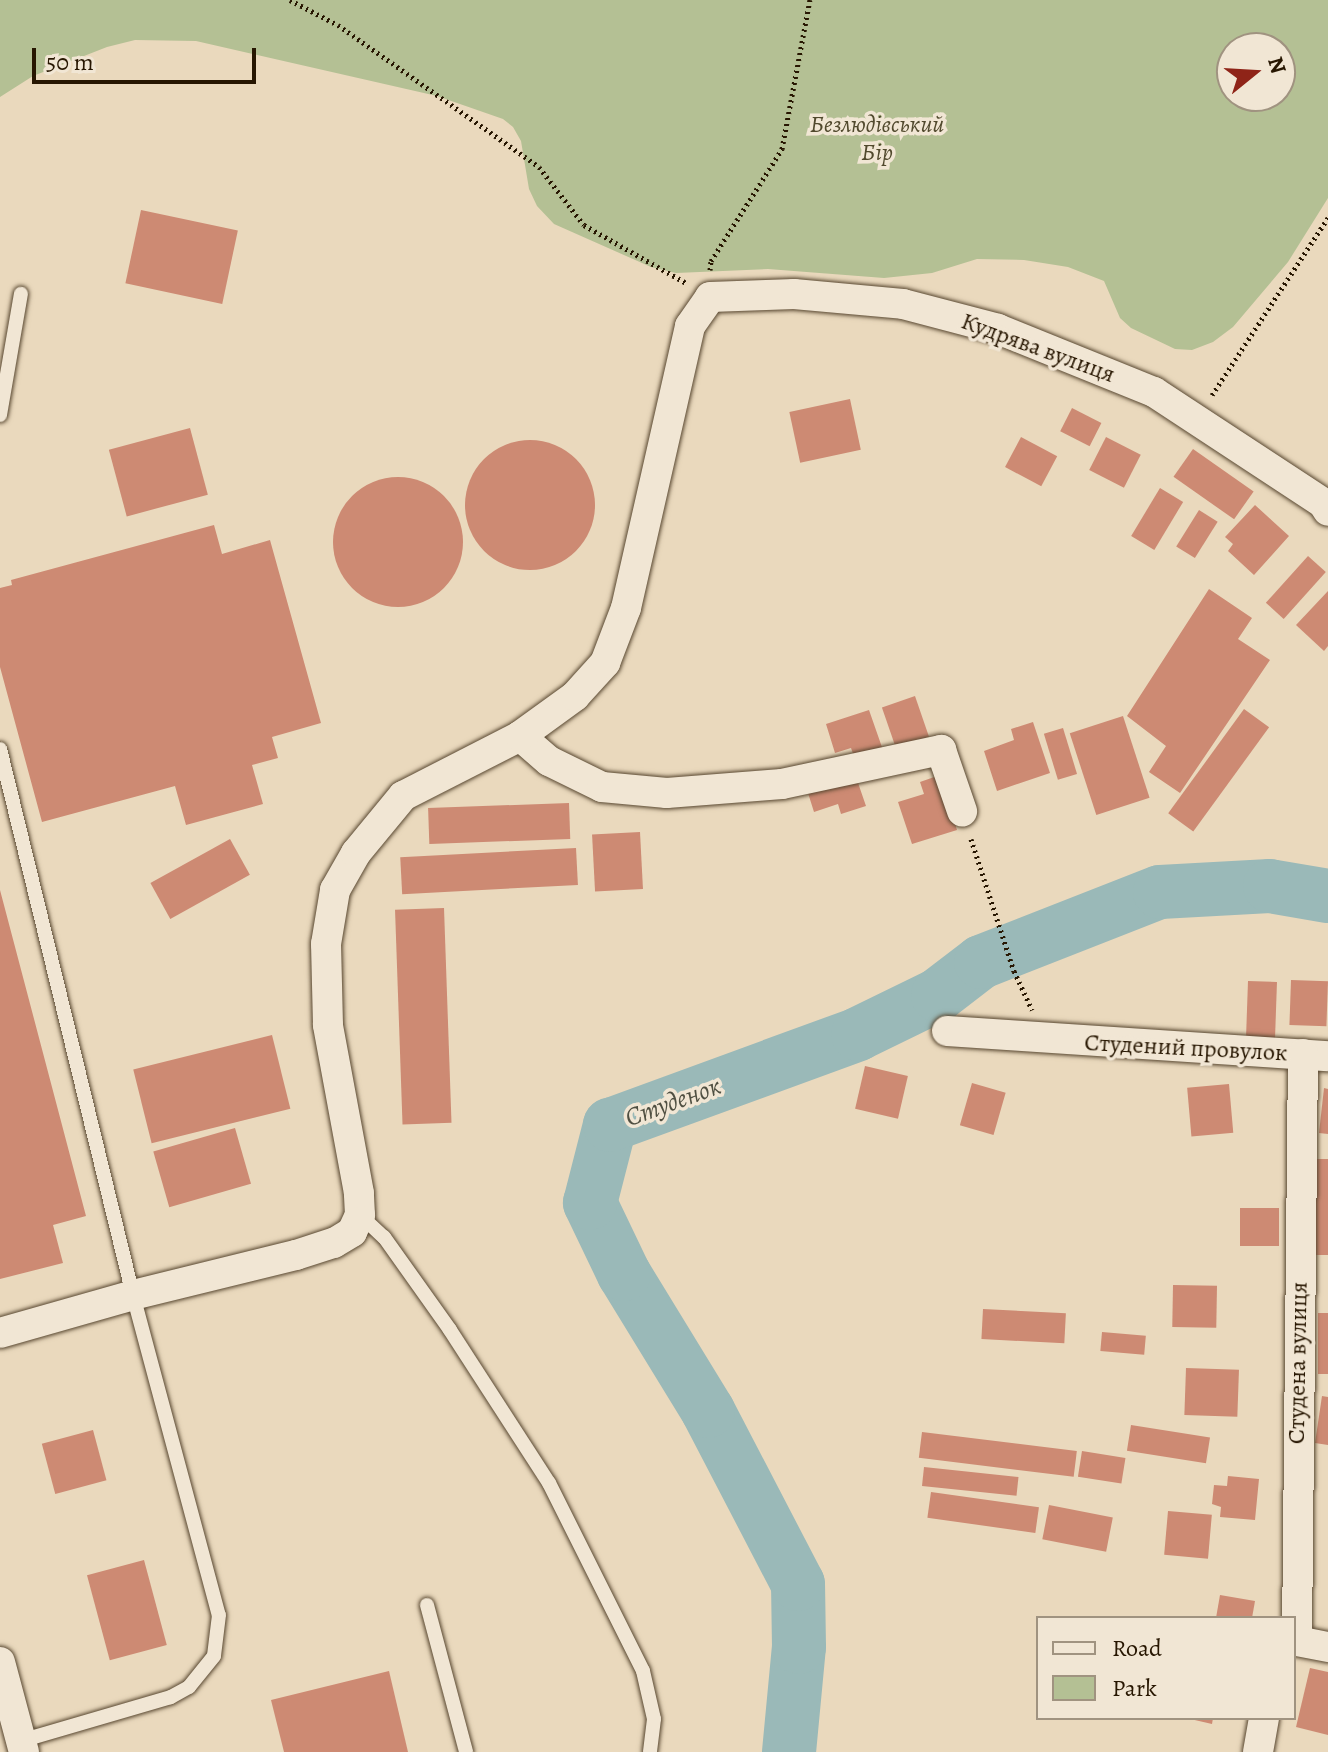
<!DOCTYPE html>
<html>
<head>
<meta charset="utf-8">
<style>
	body { margin:0 }
	#map { position:relative; width:1328px; height:1752px; overflow:hidden; background:#ead9bd; font-family:Alegreya,serif }
	div>[style] { position:absolute }
	.green>* { inset:0; background:#b4c094 }
	.river>* { height:54px; margin:-27px; padding:0 27px; transform-origin:27px; border-radius:27px; background:#9ab9b8 }
	.building>* { inset:0; background:#cd8a73; transform-origin:0 0 }
	.round { border-radius:50% }
	.path>* { height:5px; margin-top:-2.5px; transform-origin:0; background:repeating-linear-gradient(90deg,#271601 0 2px,transparent 0 6px) }
	.roads { filter:drop-shadow(0 0 2px #584730) drop-shadow(0 0 2px #584730) }
	.lane>* { height:14px; margin:-7px; padding:0 7px; transform-origin:7px; border-radius:7px; background:#f1e6d4 }
	.street>* { height:30px; margin:-15px; padding:0 15px; transform-origin:15px; border-radius:15px; background:#f1e6d4 }
	span { translate:-50% -50%; white-space:nowrap; text-align:center; line-height:1.15; -webkit-text-stroke:7px #f1e6d4; paint-order:stroke }
	.park-label { font-size:24px; color:#51492d; font-style:italic }
	.street-label { font-size:24px; color:#271601 }
	.water-label { font-size:26px; color:#4f4f41; font-style:italic }
	.legend { position:absolute; left:1036px; top:1616px; width:260px; height:104px; box-sizing:border-box; background:#f1e6d4; border:2px solid #a09380; margin:0; padding:10px 14px; list-style:none; font-size:24px; color:#271601 }
	.legend li { display:flex; align-items:center; gap:16px; height:40px }
	.legend b { width:40px; border:2px solid #a09380 }
	.north { position:absolute; left:1216px; top:32px; width:80px; height:80px; box-sizing:border-box; background:#f1e6d4; border:2px solid #a09380; border-radius:50%; rotate:72deg; font-size:22px; font-weight:700; line-height:32px; text-align:center; color:#271601 }
	.north::after { content:''; display:block; margin:auto; width:28px; height:36px; background:#8f2418; clip-path:polygon(50% 0,100% 100%,50% 72%,0 100%) }
	.scale { position:absolute; left:32px; top:48px; width:224px; height:36px; box-sizing:border-box; border:4px solid #271601; border-top:0; padding-left:10px; font-size:24px; line-height:28px; white-space:nowrap; color:#271601; -webkit-text-stroke:6px #f1e6d4; paint-order:stroke }
</style>
</head>
<body>
<div id="map">
	<div class="green">
		<div style="clip-path:polygon(evenodd,0 0,1328px 0,1328px 198px,1288px 262px,1233px 327px,1213px 342px,1192px 350px,1175px 349px,1131px 328px,1120px 318px,1104px 281px,1068px 267px,1024px 260px,977px 259px,932px 273px,884px 278px,768px 269px,676px 273px,651px 267px,554px 224px,537px 206px,529px 189px,521px 141px,513px 127px,503px 119px,437px 96px,196px 41px,135px 40px,107px 47px,33px 76px,0 97px,0 0,1232px 48px,1280px 48px,1280px 96px,1232px 96px,1232px 48px)"></div>
	</div>
	<div class="river">
		<div style="left:789px;top:1752px;width:105px;rotate:-84.6deg"></div>
		<div style="left:799px;top:1647px;width:63px;rotate:-90.9deg"></div>
		<div style="left:798px;top:1584px;width:195px;rotate:-117.5deg"></div>
		<div style="left:708px;top:1411px;width:161px;rotate:-121.5deg"></div>
		<div style="left:624px;top:1274px;width:79px;rotate:-115.6deg"></div>
		<div style="left:590px;top:1203px;width:81px;rotate:-75.6deg"></div>
		<div style="left:610px;top:1125px;width:264px;rotate:-20.1deg"></div>
		<div style="left:858px;top:1034px;width:89px;rotate:-26deg"></div>
		<div style="left:938px;top:995px;width:54px;rotate:-37.5deg"></div>
		<div style="left:981px;top:962px;width:192px;rotate:-21.4deg"></div>
		<div style="left:1160px;top:892px;width:110px;rotate:-3.1deg"></div>
		<div style="left:1270px;top:886px;width:59px;rotate:9.8deg"></div>
	</div>
	<div class="building">
		<div style="left:141px;top:210px;width:99px;height:75px;rotate:12deg"></div>
		<div style="left:850px;top:399px;width:52px;height:62px;rotate:78deg"></div>
		<div style="left:1072px;top:408px;width:33px;height:26px;rotate:27deg"></div>
		<div style="left:190px;top:428px;width:69px;height:84px;rotate:75deg"></div>
		<div style="left:1021px;top:437px;width:41px;height:34px;rotate:28deg"></div>
		<div style="left:1106px;top:437px;width:39px;height:37px;rotate:27deg"></div>
		<div class="round" style="left:465px;top:440px;width:130px;height:130px"></div>
		<div style="left:1193px;top:449px;width:74px;height:34px;rotate:35deg"></div>
		<div class="round" style="left:333px;top:477px;width:130px;height:130px"></div>
		<div style="left:1160px;top:488px;width:27px;height:56px;rotate:31deg"></div>
		<div style="clip-path:polygon(1255px 505px,1289px 536px,1254px 575px,1228px 551px,1233px 544px,1225px 537px)"></div>
		<div style="left:1199px;top:510px;width:22px;height:43px;rotate:32deg"></div>
		<div style="clip-path:polygon(214px 525px,222px 554px,270px 540px,321px 723px,272px 737px,278px 758px,252px 765px,263px 804px,186px 825px,175px 786px,42px 822px,0 667px,0 588px,12px 585px,11px 580px)"></div>
		<div style="left:1308px;top:556px;width:24px;height:63px;rotate:42deg"></div>
		<div style="clip-path:polygon(1209px 589px,1252px 618px,1238px 639px,1270px 660px,1180px 793px,1149px 772px,1166px 746px,1127px 716px)"></div>
		<div style="clip-path:polygon(1328px 591px,1328px 646px,1324px 651px,1296px 625px)"></div>
		<div style="left:915px;top:696px;width:43px;height:35px;rotate:71deg"></div>
		<div style="left:1244px;top:709px;width:31px;height:129px;rotate:36deg"></div>
		<div style="clip-path:polygon(869px 710px,884px 753px,856px 762px,851px 748px,835px 753px,826px 724px)"></div>
		<div style="left:1123px;top:716px;width:86px;height:56px;rotate:72deg"></div>
		<div style="clip-path:polygon(1033px 722px,1050px 773px,997px 791px,984px 751px,1014px 740px,1011px 729px)"></div>
		<div style="left:1063px;top:728px;width:48px;height:20px;rotate:73deg"></div>
		<div style="clip-path:polygon(940px 775px,957px 830px,912px 844px,898px 802px,924px 794px,920px 782px)"></div>
		<div style="clip-path:polygon(856px 777px,866px 806px,841px 814px,838px 804px,814px 812px,808px 793px)"></div>
		<div style="left:569px;top:803px;width:36px;height:141px;rotate:88deg"></div>
		<div style="left:640px;top:832px;width:57px;height:48px;rotate:87deg"></div>
		<div style="left:230px;top:839px;width:41px;height:91px;rotate:61deg"></div>
		<div style="left:576px;top:848px;width:37px;height:176px;rotate:87deg"></div>
		<div style="clip-path:polygon(0 890px,86px 1216px,53px 1225px,63px 1263px,0 1279px)"></div>
		<div style="left:444px;top:908px;width:215px;height:49px;rotate:88deg"></div>
		<div style="left:1291px;top:980px;width:37px;height:45px;rotate:2deg"></div>
		<div style="left:1248px;top:981px;width:29px;height:56px;rotate:2deg"></div>
		<div style="left:272px;top:1035px;width:76px;height:143px;rotate:76deg"></div>
		<div style="left:865px;top:1066px;width:44px;height:44px;rotate:13deg"></div>
		<div style="left:972px;top:1083px;width:35px;height:44px;rotate:16deg"></div>
		<div style="left:1229px;top:1084px;width:49px;height:42px;rotate:85deg"></div>
		<div style="clip-path:polygon(1324px 1088px,1328px 1089px,1328px 1134px,1319px 1133px)"></div>
		<div style="left:235px;top:1128px;width:58px;height:85px;rotate:74deg"></div>
		<div style="left:1316px;top:1159px;width:12px;height:96px"></div>
		<div style="left:1240px;top:1208px;width:39px;height:38px"></div>
		<div style="left:1173px;top:1285px;width:44px;height:42px;rotate:1deg"></div>
		<div style="left:983px;top:1309px;width:83px;height:30px;rotate:3deg"></div>
		<div style="left:1318px;top:1313px;width:10px;height:61px"></div>
		<div style="left:1102px;top:1332px;width:44px;height:19px;rotate:5deg"></div>
		<div style="left:1186px;top:1368px;width:53px;height:47px;rotate:2deg"></div>
		<div style="clip-path:polygon(1322px 1396px,1328px 1397px,1328px 1445px,1315px 1443px)"></div>
		<div style="left:1131px;top:1425px;width:80px;height:26px;rotate:9deg"></div>
		<div style="left:93px;top:1430px;width:52px;height:53px;rotate:75deg"></div>
		<div style="left:922px;top:1432px;width:156px;height:26px;rotate:7deg"></div>
		<div style="left:1082px;top:1451px;width:44px;height:26px;rotate:9deg"></div>
		<div style="left:924px;top:1467px;width:95px;height:19px;rotate:6deg"></div>
		<div style="clip-path:polygon(1228px 1476px,1259px 1479px,1255px 1520px,1220px 1517px,1221px 1507px,1212px 1504px,1214px 1485px,1227px 1486px)"></div>
		<div style="left:931px;top:1492px;width:109px;height:26px;rotate:8deg"></div>
		<div style="left:1049px;top:1505px;width:65px;height:35px;rotate:11deg"></div>
		<div style="left:1168px;top:1511px;width:44px;height:44px;rotate:5deg"></div>
		<div style="left:144px;top:1560px;width:88px;height:59px;rotate:75deg"></div>
		<div style="clip-path:polygon(1220px 1595px,1255px 1601px,1252px 1618px,1216px 1618px)"></div>
		<div style="clip-path:polygon(1310px 1668px,1328px 1672px,1328px 1735px,1296px 1727px)"></div>
		<div style="clip-path:polygon(389px 1671px,408px 1752px,284px 1752px,271px 1700px)"></div>
		<div style="clip-path:polygon(1186px 1718px,1213px 1718px,1212px 1724px)"></div>
	</div>
	<div class="path">
		<div style="left:290px;top:0;width:54px;rotate:27.5deg"></div>
		<div style="left:338px;top:25px;width:246px;rotate:35.2deg"></div>
		<div style="left:539px;top:167px;width:73px;rotate:52.2deg"></div>
		<div style="left:584px;top:225px;width:117px;rotate:29.6deg"></div>
		<div style="left:710px;top:270px;width:9px;rotate:-84deg"></div>
		<div style="left:711px;top:261px;width:133px;rotate:-57.6deg"></div>
		<div style="left:782px;top:149px;width:152px;rotate:-79.4deg"></div>
		<div style="left:1212px;top:395px;width:212px;rotate:-56.8deg"></div>
		<div style="left:971px;top:839px;width:139px;rotate:72deg"></div>
		<div style="left:1014px;top:971px;width:43px;rotate:65.2deg"></div>
	</div>
	<div class="roads">
		<div class="lane">
			<div style="left:0;top:415px;width:123px;rotate:-80.2deg"></div>
			<div style="left:0;top:749px;width:562px;rotate:76.31deg"></div>
			<div style="left:133px;top:1295px;width:331px;rotate:75deg"></div>
			<div style="left:219px;top:1615px;width:41px;rotate:97deg"></div>
			<div style="left:214px;top:1656px;width:40px;rotate:129deg"></div>
			<div style="left:189px;top:1687px;width:21px;rotate:151deg"></div>
			<div style="left:171px;top:1697px;width:156px;rotate:163.7deg"></div>
			<div style="left:360px;top:1215px;width:33px;rotate:43deg"></div>
			<div style="left:384px;top:1237px;width:114px;rotate:54.6deg"></div>
			<div style="left:450px;top:1330px;width:182px;rotate:57.1deg"></div>
			<div style="left:549px;top:1483px;width:210px;rotate:63.4deg"></div>
			<div style="left:643px;top:1671px;width:49px;rotate:77.1deg"></div>
			<div style="left:654px;top:1719px;width:33px;rotate:97deg"></div>
			<div style="left:427px;top:1605px;width:152px;rotate:75.1deg"></div>
		</div>
		<div class="street">
			<div style="left:520px;top:736px;width:38px;rotate:41deg"></div>
			<div style="left:549px;top:761px;width:59px;rotate:26.1deg"></div>
			<div style="left:602px;top:787px;width:65px;rotate:5.3deg"></div>
			<div style="left:667px;top:793px;width:115px;rotate:-4.5deg"></div>
			<div style="left:782px;top:784px;width:163px;rotate:-12.1deg"></div>
			<div style="left:941px;top:750px;width:65px;rotate:71deg"></div>
			<div style="left:947px;top:1031px;width:382px;rotate:3.8deg"></div>
			<div style="left:1303px;top:1054px;width:587px;rotate:90.59deg"></div>
			<div style="left:1297px;top:1641px;width:32px;rotate:11deg"></div>
			<div style="left:0;top:1333px;width:138px;rotate:-15.9deg"></div>
			<div style="left:133px;top:1295px;width:168px;rotate:-13.8deg"></div>
			<div style="left:296px;top:1255px;width:40px;rotate:-18deg"></div>
			<div style="left:334px;top:1243px;width:21px;rotate:-31deg"></div>
			<div style="left:352px;top:1232px;width:19px;rotate:-65deg"></div>
			<div style="left:360px;top:1215px;width:22px;rotate:-93deg"></div>
			<div style="left:359px;top:1193px;width:171px;rotate:-100.5deg"></div>
			<div style="left:328px;top:1025px;width:81px;rotate:-91.4deg"></div>
			<div style="left:326px;top:944px;width:55px;rotate:-80.5deg"></div>
			<div style="left:335px;top:890px;width:43px;rotate:-60.4deg"></div>
			<div style="left:356px;top:853px;width:74px;rotate:-50.5deg"></div>
			<div style="left:403px;top:796px;width:131px;rotate:-27.1deg"></div>
			<div style="left:520px;top:736px;width:68px;rotate:-36deg"></div>
			<div style="left:575px;top:696px;width:45px;rotate:-47.7deg"></div>
			<div style="left:605px;top:663px;width:59px;rotate:-69.1deg"></div>
			<div style="left:626px;top:608px;width:289px;rotate:-77.2deg"></div>
			<div style="left:690px;top:326px;width:35px;rotate:-55deg"></div>
			<div style="left:710px;top:297px;width:84px;rotate:-2deg"></div>
			<div style="left:794px;top:294px;width:109px;rotate:5.2deg"></div>
			<div style="left:903px;top:304px;width:98px;rotate:14.7deg"></div>
			<div style="left:998px;top:329px;width:168px;rotate:22deg"></div>
			<div style="left:1154px;top:392px;width:202px;rotate:33.3deg"></div>
			<div style="left:1323px;top:503px;width:9px;rotate:58deg"></div>
			<div style="left:0;top:1662px;width:93px;rotate:75.1deg"></div>
			<div style="left:1258px;top:1752px;width:35px;rotate:-80deg"></div>
		</div>
	</div>
	<div class="park-label">
		<span style="left:877px;top:139px">Безлюдівський<br>Бір</span>
	</div>
	<div class="street-label">
		<span style="left:1038px;top:348px;rotate:20deg">Кудрява вулиця</span>
		<span style="left:1186px;top:1048px;rotate:3deg">Студений провулок</span>
		<span style="left:1298px;top:1363px;rotate:-89deg">Студена вулиця</span>
	</div>
	<div class="water-label">
		<span style="left:673px;top:1102px;rotate:-20deg">Студенок</span>
	</div>
	<ul class="legend">
	<li><b style="height:10px;background:#f1e6d4"></b>Road</li>
	<li><b style="height:22px;background:#b4c094"></b>Park</li>
	</ul>
	<div class="north">N</div>
	<div class="scale">50 m</div>
</div>
</body>
</html>
